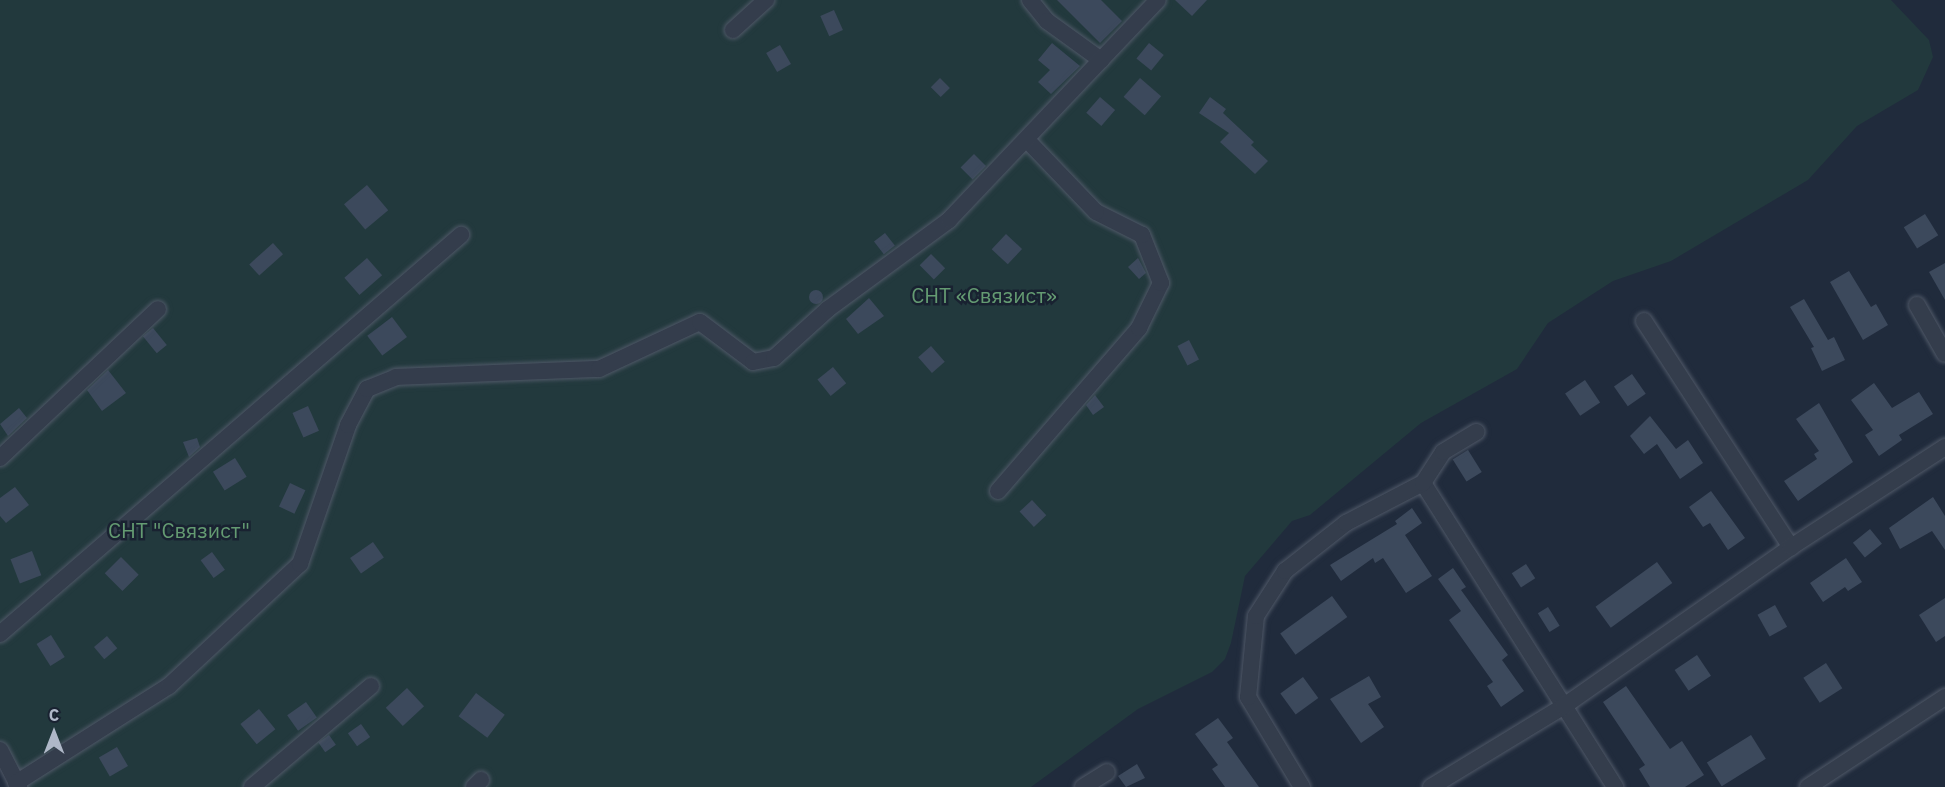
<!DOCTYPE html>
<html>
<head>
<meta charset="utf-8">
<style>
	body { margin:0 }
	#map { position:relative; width:1945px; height:787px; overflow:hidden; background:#202b3c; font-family:"IBM Plex Sans",sans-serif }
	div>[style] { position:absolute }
	.green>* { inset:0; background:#22393d }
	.building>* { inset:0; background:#3c495c; transform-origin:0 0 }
	.round { border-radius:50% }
	.roads { filter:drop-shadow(0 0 2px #4f5867) drop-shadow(0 0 2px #4f5867) }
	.minor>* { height:16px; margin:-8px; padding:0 8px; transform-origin:8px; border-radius:8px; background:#343d4c }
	span { translate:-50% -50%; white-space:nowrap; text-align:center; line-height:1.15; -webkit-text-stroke:5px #192231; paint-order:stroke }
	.park-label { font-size:21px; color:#649b72 }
	.north { position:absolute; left:24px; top:703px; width:60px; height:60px; -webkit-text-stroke:4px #192231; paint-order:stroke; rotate:0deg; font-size:16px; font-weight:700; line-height:24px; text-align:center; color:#afb8c8 }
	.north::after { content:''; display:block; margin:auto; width:21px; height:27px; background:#afb8c8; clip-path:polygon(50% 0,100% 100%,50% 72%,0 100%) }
</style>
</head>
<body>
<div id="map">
	<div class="green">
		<div style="clip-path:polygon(0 0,1891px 0,1929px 40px,1933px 57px,1918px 90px,1857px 126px,1808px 180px,1671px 261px,1613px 281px,1548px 323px,1517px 369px,1421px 423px,1310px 515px,1292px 521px,1245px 576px,1231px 643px,1225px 659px,1212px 672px,1138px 709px,1031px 787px,18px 787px,0 753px)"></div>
	</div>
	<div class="building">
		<div style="clip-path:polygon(1057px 0,1101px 0,1122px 21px,1100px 43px)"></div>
		<div style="clip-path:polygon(1175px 0,1207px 0,1192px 16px)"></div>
		<div style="left:834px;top:10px;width:22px;height:15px;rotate:66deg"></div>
		<div style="clip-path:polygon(1052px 43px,1080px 66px,1051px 94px,1038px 82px,1050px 70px,1038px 60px)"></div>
		<div style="left:1149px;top:43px;width:19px;height:20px;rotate:39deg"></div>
		<div style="left:780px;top:45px;width:22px;height:16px;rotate:60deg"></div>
		<div style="left:940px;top:78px;width:14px;height:13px;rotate:45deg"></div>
		<div style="left:1140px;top:78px;width:28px;height:25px;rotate:41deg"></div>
		<div style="left:1100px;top:97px;width:20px;height:21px;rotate:41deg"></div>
		<div style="clip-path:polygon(1210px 97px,1226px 109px,1223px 113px,1254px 142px,1251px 145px,1268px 161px,1255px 174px,1220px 142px,1229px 133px,1199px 113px)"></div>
		<div style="left:974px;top:154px;width:17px;height:19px;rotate:45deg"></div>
		<div style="left:367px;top:185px;width:33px;height:30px;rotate:50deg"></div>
		<div style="left:1925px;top:214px;width:25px;height:25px;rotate:58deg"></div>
		<div style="left:885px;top:233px;width:16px;height:14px;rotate:52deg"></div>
		<div style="left:1006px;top:234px;width:22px;height:21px;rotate:43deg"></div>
		<div style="left:273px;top:243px;width:15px;height:32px;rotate:48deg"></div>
		<div style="left:931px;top:254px;width:20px;height:16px;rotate:45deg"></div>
		<div style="left:367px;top:258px;width:23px;height:30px;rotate:49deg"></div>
		<div style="clip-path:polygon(1138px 258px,1146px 273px,1139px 279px,1128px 267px)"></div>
		<div style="clip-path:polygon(1945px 263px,1945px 300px,1929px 272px)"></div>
		<div style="clip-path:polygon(1849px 271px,1871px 307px,1876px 304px,1888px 325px,1863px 340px,1830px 282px)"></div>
		<div class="round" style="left:809px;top:290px;width:14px;height:14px"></div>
		<div style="clip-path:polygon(869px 298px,884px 316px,858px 334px,846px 319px)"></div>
		<div style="clip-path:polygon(1804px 299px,1828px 340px,1834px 337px,1845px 360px,1822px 371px,1811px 348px,1814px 347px,1790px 307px)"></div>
		<div style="left:392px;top:317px;width:25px;height:31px;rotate:53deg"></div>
		<div style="left:153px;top:328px;width:22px;height:13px;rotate:51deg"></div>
		<div style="left:1189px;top:340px;width:22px;height:13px;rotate:63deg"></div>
		<div style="left:931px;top:346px;width:21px;height:17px;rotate:49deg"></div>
		<div style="left:833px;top:367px;width:21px;height:20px;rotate:51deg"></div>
		<div style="clip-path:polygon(108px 370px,126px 393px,102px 411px,87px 390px)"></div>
		<div style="left:1632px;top:374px;width:24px;height:22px;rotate:55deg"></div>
		<div style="left:1585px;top:380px;width:27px;height:24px;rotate:56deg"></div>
		<div style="clip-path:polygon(1874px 383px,1892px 408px,1919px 392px,1933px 414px,1899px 435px,1902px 440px,1879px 456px,1865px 435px,1873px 430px,1851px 400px)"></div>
		<div style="clip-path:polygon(1095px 395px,1104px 407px,1093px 415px,1086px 405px)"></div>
		<div style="clip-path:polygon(1819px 403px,1853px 462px,1798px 501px,1784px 481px,1817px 459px,1814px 454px,1819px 451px,1796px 419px)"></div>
		<div style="left:308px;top:406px;width:27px;height:17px;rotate:66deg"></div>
		<div style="clip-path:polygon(19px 408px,27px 418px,8px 436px,0 424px)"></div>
		<div style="clip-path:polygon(1650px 416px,1676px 449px,1688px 440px,1703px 463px,1680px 479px,1657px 444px,1644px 454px,1630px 436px)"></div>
		<div style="clip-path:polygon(197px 438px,200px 447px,189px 457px,183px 442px)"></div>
		<div style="left:1468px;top:450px;width:26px;height:18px;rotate:58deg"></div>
		<div style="left:235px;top:458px;width:22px;height:26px;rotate:58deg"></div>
		<div style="left:290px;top:483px;width:17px;height:26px;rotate:25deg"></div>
		<div style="clip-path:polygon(15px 487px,29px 505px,6px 523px,0 516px,0 498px)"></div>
		<div style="clip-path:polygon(1711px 491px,1745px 538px,1728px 550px,1710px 523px,1703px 527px,1689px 507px)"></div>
		<div style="clip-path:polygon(1933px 497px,1945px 516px,1945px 550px,1932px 531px,1900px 549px,1889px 528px)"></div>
		<div style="left:1032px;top:500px;width:21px;height:17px;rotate:47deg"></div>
		<div style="clip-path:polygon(1412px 508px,1422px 523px,1405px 535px,1432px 576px,1406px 593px,1383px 558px,1375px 563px,1373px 558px,1341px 581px,1330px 565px,1397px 524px,1395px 521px)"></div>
		<div style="left:1870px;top:529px;width:19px;height:22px;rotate:51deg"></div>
		<div style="left:373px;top:542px;width:19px;height:28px;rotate:55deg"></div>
		<div style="left:32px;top:551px;width:26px;height:23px;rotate:69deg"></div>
		<div style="left:212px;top:552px;width:22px;height:14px;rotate:54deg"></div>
		<div style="left:121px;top:557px;width:25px;height:23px;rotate:45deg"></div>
		<div style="clip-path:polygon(1846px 558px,1862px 582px,1848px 591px,1845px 587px,1823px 602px,1810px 583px)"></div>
		<div style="left:1657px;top:562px;width:26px;height:76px;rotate:54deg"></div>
		<div style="left:1526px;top:564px;width:17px;height:17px;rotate:57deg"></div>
		<div style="clip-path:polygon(1453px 568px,1466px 587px,1461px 590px,1508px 655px,1502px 660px,1524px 691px,1501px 707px,1487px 686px,1493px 682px,1449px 620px,1461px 611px,1438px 579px)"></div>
		<div style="left:1332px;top:596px;width:26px;height:64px;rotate:54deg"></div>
		<div style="clip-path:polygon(1945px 598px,1945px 636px,1936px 642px,1919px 615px)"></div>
		<div style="left:1775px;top:605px;width:25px;height:20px;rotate:61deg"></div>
		<div style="left:1548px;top:607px;width:22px;height:12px;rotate:58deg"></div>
		<div style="left:51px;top:635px;width:26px;height:17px;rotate:58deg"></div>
		<div style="left:107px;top:636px;width:16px;height:17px;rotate:50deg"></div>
		<div style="left:1697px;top:655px;width:25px;height:27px;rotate:56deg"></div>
		<div style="left:1826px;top:663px;width:30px;height:27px;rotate:57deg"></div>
		<div style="clip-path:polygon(1369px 676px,1381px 697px,1368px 704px,1384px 727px,1361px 743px,1330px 699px)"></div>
		<div style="left:1303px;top:677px;width:26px;height:28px;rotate:54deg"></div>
		<div style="clip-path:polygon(1626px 686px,1670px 749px,1682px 741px,1704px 775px,1685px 787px,1650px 787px,1639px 769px,1645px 765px,1603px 702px)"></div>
		<div style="left:407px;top:688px;width:25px;height:29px;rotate:47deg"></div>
		<div style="left:476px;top:693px;width:36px;height:29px;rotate:37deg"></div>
		<div style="left:306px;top:702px;width:19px;height:23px;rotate:55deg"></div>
		<div style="left:259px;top:709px;width:26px;height:24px;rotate:51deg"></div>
		<div style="clip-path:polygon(1218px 718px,1233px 738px,1227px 742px,1259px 787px,1225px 787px,1212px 769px,1218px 765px,1195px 734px)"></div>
		<div style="left:361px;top:724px;width:16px;height:16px;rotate:55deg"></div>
		<div style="left:329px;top:735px;width:12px;height:13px;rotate:55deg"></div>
		<div style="left:1751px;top:735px;width:28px;height:52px;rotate:58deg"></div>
		<div style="left:117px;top:747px;width:22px;height:21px;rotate:60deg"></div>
		<div style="clip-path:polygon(1137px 764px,1145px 778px,1126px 787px,1118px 776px)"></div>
	</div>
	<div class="roads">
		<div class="minor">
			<div style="left:1030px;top:0;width:27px;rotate:51deg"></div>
			<div style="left:1047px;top:21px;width:67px;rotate:35.8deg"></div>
			<div style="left:733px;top:30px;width:45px;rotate:-42.3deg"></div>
			<div style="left:1917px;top:305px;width:56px;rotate:60.3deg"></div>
			<div style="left:1644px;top:321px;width:270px;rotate:57deg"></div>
			<div style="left:0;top:458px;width:217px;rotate:-43.3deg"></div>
			<div style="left:1423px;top:483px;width:360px;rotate:57.7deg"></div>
			<div style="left:998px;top:491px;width:216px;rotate:-49.1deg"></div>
			<div style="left:1139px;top:328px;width:50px;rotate:-63.9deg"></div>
			<div style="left:1161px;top:283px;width:52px;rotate:-111.6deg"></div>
			<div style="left:1142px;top:235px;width:51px;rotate:-153.4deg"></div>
			<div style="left:1096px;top:212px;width:100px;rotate:-133.8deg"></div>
			<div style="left:0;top:634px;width:610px;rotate:-40.88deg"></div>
			<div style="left:0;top:750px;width:42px;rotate:62.8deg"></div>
			<div style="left:16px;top:783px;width:181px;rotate:-32.4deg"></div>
			<div style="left:169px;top:686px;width:179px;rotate:-43deg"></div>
			<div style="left:300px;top:564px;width:147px;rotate:-70.9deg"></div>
			<div style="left:348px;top:425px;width:41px;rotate:-62.2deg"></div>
			<div style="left:367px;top:389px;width:31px;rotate:-22deg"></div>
			<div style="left:396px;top:377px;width:203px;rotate:-2.3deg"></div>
			<div style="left:599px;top:369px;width:111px;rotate:-25deg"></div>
			<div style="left:700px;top:322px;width:66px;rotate:37deg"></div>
			<div style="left:753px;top:362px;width:21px;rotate:-11deg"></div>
			<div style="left:774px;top:358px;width:73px;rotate:-42.2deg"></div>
			<div style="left:828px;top:309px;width:150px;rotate:-36.3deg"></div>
			<div style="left:949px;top:220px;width:303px;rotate:-46.5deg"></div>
			<div style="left:252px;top:787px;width:156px;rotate:-40.3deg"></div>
			<div style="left:474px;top:787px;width:10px;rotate:-45deg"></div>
			<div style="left:1083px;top:787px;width:28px;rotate:-32deg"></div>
			<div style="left:1302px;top:787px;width:105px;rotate:-121deg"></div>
			<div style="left:1248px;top:697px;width:81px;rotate:-84.4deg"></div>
			<div style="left:1256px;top:616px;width:54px;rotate:-57.2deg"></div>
			<div style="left:1285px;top:571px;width:78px;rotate:-38.2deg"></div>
			<div style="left:1346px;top:523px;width:87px;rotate:-27.5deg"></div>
			<div style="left:1423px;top:483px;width:37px;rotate:-57deg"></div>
			<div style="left:1443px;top:452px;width:39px;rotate:-31deg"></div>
			<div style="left:1431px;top:787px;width:156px;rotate:-31.3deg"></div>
			<div style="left:1564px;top:706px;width:277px;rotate:-35deg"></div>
			<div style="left:1791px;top:547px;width:184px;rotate:-33deg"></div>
			<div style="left:1808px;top:787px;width:164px;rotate:-33.3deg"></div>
		</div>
	</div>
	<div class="park-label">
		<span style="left:984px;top:295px">СНТ «Связист»</span>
		<span style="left:179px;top:530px">СНТ "Связист"</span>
	</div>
	<div class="north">С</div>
</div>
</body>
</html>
